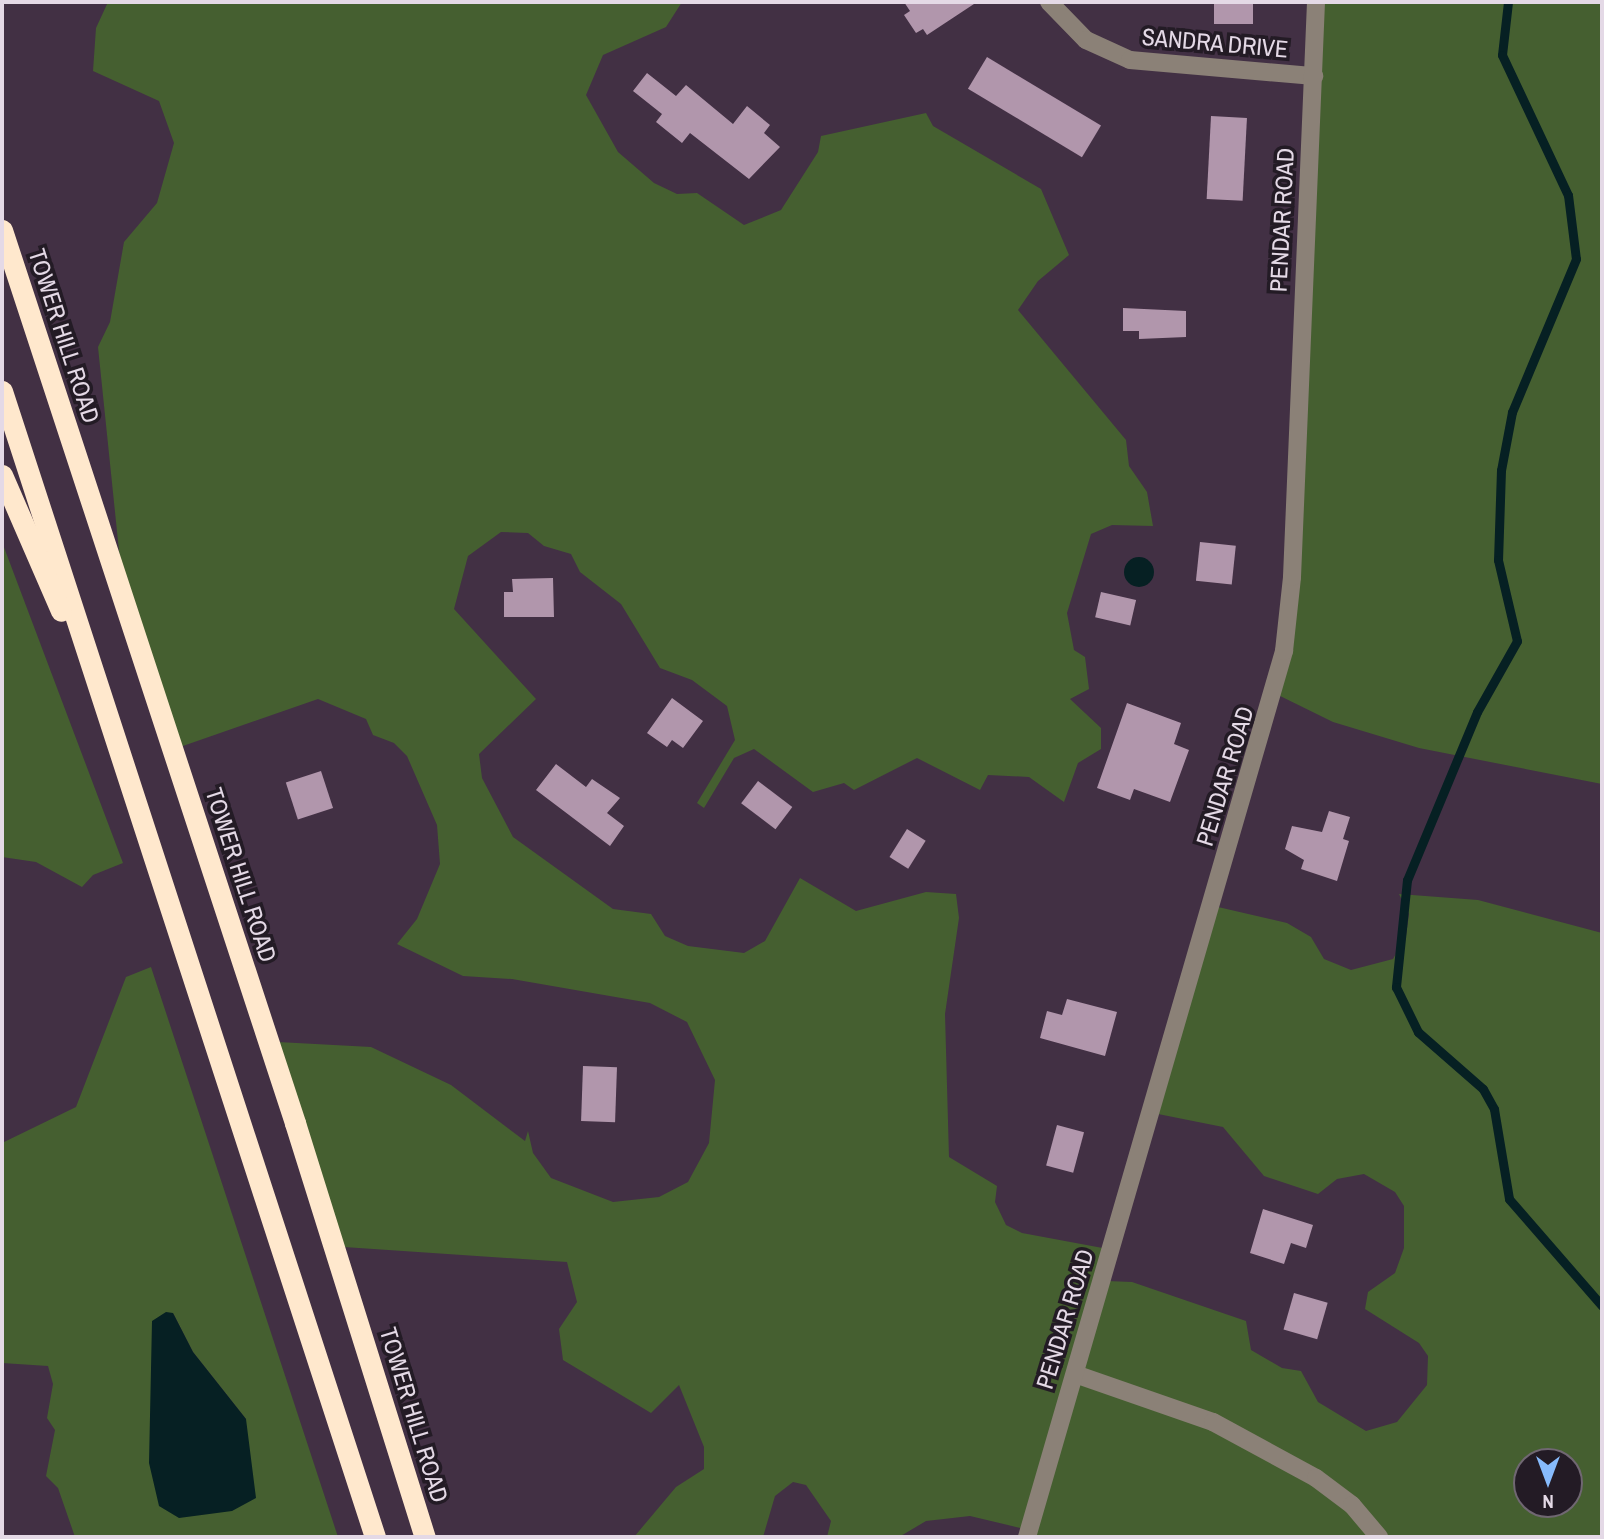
<!DOCTYPE html>
<html>
<head>
<meta charset="utf-8">
<style>
	body { margin:0 }
	#map { position:relative; width:1604px; height:1539px; overflow:hidden; background:#423044; font-family:"Archivo Narrow",sans-serif }
	div>[style] { position:absolute }
	.green>* { inset:0; background:#455f30 }
	.water>* { inset:0; background:#062023 }
	.round { border-radius:50% }
	.stream>* { height:9px; margin:-4.5px; padding:0 4.5px; transform-origin:4.5px; border-radius:4.5px; background:#062023 }
	.building>* { inset:0; background:#b196ac; transform-origin:0 0 }
	.minor>* { height:18px; margin:-9px; padding:0 9px; transform-origin:9px; border-radius:9px; background:#8b8177 }
	.highway>* { height:21px; margin:-10.5px; padding:0 10.5px; transform-origin:10.5px; border-radius:10.5px; background:#ffe8cd }
	span { translate:-50% -50%; white-space:nowrap; text-align:center; line-height:1.15; -webkit-text-stroke:7px #231b25; paint-order:stroke }
	.street-label { font-size:24px; color:#e4d9e6 }
	.frame { position:absolute; inset:0; border:4px solid #e4d9e6; pointer-events:none }
	.north { position:absolute; left:1513px; top:1448px; width:70px; height:70px; box-sizing:border-box; background:#231b25; border:2px solid #706772; border-radius:50%; rotate:180deg; font-size:19px; font-weight:700; line-height:28px; text-align:center; color:#e4d9e6 }
	.north::after { content:''; display:block; margin:auto; width:24px; height:32px; background:#87bbfc; clip-path:polygon(50% 0,100% 100%,50% 72%,0 100%) }
</style>
</head>
<body>
<div id="map">
	<div class="green">
		<div style="clip-path:polygon(evenodd,108px 2px,682px 2px,666px 27px,603px 55px,586px 95px,618px 152px,654px 183px,677px 194px,697px 193px,744px 225px,781px 210px,818px 152px,821px 136px,926px 113px,933px 126px,1041px 189px,1069px 255px,1038px 281px,1018px 310px,1126px 440px,1129px 466px,1147px 492px,1153px 526px,1112px 525px,1091px 534px,1067px 613px,1074px 650px,1085px 657px,1089px 689px,1070px 699px,1101px 728px,1101px 749px,1078px 763px,1064px 802px,1029px 777px,988px 775px,980px 790px,917px 758px,854px 790px,844px 783px,813px 792px,754px 749px,734px 758px,704px 808px,697px 803px,735px 740px,727px 706px,692px 680px,660px 668px,621px 604px,580px 572px,571px 554px,544px 546px,528px 533px,501px 532px,468px 556px,454px 609px,536px 699px,479px 754px,482px 778px,513px 837px,613px 909px,651px 914px,665px 936px,688px 946px,744px 953px,765px 941px,800px 878px,856px 911px,926px 892px,956px 894px,959px 918px,945px 1014px,949px 1157px,997px 1186px,995px 1202px,1006px 1225px,1022px 1233px,1108px 1249px,1107px 1281px,1132px 1282px,1246px 1321px,1251px 1350px,1282px 1368px,1301px 1371px,1318px 1402px,1366px 1431px,1397px 1422px,1427px 1385px,1428px 1356px,1419px 1343px,1365px 1309px,1368px 1292px,1395px 1273px,1404px 1248px,1404px 1206px,1395px 1192px,1364px 1174px,1337px 1179px,1318px 1194px,1264px 1176px,1223px 1127px,1158px 1114px,1218px 907px,1287px 923px,1311px 937px,1324px 959px,1351px 970px,1393px 959px,1406px 936px,1409px 914px,1399px 894px,1478px 900px,1602px 933px,1602px 1537px,1034px 1537px,1029px 1530px,970px 1516px,926px 1521px,899px 1537px,827px 1537px,831px 1521px,806px 1485px,793px 1482px,775px 1496px,763px 1537px,634px 1537px,676px 1487px,704px 1469px,704px 1447px,679px 1385px,651px 1413px,563px 1360px,559px 1329px,577px 1302px,567px 1262px,344px 1247px,278px 1042px,371px 1047px,451px 1085px,525px 1141px,528px 1131px,533px 1153px,551px 1178px,613px 1202px,659px 1197px,688px 1182px,709px 1143px,715px 1080px,687px 1022px,650px 1003px,512px 979px,463px 976px,397px 944px,417px 919px,440px 864px,437px 825px,407px 756px,394px 743px,373px 735px,366px 719px,318px 699px,180px 747px,121px 570px,98px 347px,110px 322px,124px 242px,157px 203px,174px 143px,159px 101px,93px 71px,96px 28px,108px 2px,1527px 1462px,1569px 1462px,1569px 1504px,1527px 1504px,1527px 1462px)"></div>
		<div style="clip-path:polygon(1319px 2px,1602px 2px,1602px 784px,1419px 748px,1333px 722px,1274px 693px,1291px 620px)"></div>
		<div style="clip-path:polygon(2px 542px,123px 863px,93px 875px,82px 887px,36px 862px,2px 857px)"></div>
		<div style="clip-path:polygon(evenodd,151px 967px,338px 1537px,75px 1537px,58px 1488px,46px 1476px,55px 1430px,47px 1418px,53px 1384px,48px 1366px,2px 1363px,2px 1143px,76px 1107px,126px 977px,151px 967px,173px 1313px,193px 1352px,246px 1419px,232px 1511px,173px 1313px)"></div>
	</div>
	<div class="water">
		<div class="round" style="left:1124px;top:557px;width:30px;height:30px"></div>
		<div style="clip-path:polygon(166px 1312px,173px 1313px,193px 1352px,246px 1419px,256px 1498px,232px 1511px,179px 1518px,159px 1506px,149px 1463px,152px 1321px)"></div>
	</div>
	<div class="stream">
		<div style="left:1508px;top:2px;width:53px;rotate:96.5deg"></div>
		<div style="left:1502px;top:55px;width:155px;rotate:64.8deg"></div>
		<div style="left:1568px;top:195px;width:64px;rotate:82.9deg"></div>
		<div style="left:1576px;top:259px;width:166px;rotate:112.7deg"></div>
		<div style="left:1512px;top:412px;width:59px;rotate:100.7deg"></div>
		<div style="left:1501px;top:470px;width:90px;rotate:91.9deg"></div>
		<div style="left:1498px;top:560px;width:83px;rotate:76.8deg"></div>
		<div style="left:1517px;top:641px;width:81px;rotate:119.4deg"></div>
		<div style="left:1477px;top:712px;width:182px;rotate:112.6deg"></div>
		<div style="left:1407px;top:880px;width:108px;rotate:95.9deg"></div>
		<div style="left:1396px;top:987px;width:50px;rotate:63.9deg"></div>
		<div style="left:1418px;top:1032px;width:86px;rotate:41.2deg"></div>
		<div style="left:1483px;top:1089px;width:23px;rotate:61deg"></div>
		<div style="left:1494px;top:1109px;width:91px;rotate:80.5deg"></div>
		<div style="left:1509px;top:1199px;width:142px;rotate:49deg"></div>
	</div>
	<div class="building">
		<div style="clip-path:polygon(904px 2px,977px 2px,927px 35px,923px 29px,916px 33px,904px 15px,910px 11px)"></div>
		<div style="left:1214px;top:2px;width:39px;height:22px"></div>
		<div style="left:987px;top:57px;width:133px;height:37px;rotate:31deg"></div>
		<div style="clip-path:polygon(647px 73px,676px 96px,686px 85px,733px 124px,747px 106px,770px 125px,764px 133px,780px 147px,749px 179px,690px 133px,682px 143px,656px 122px,662px 114px,633px 91px)"></div>
		<div style="left:1211px;top:116px;width:36px;height:83px;rotate:3deg"></div>
		<div style="clip-path:polygon(1123px 308px,1186px 311px,1186px 337px,1139px 339px,1139px 331px,1123px 331px)"></div>
		<div style="left:1200px;top:542px;width:36px;height:39px;rotate:6deg"></div>
		<div style="clip-path:polygon(553px 578px,554px 617px,504px 617px,504px 592px,513px 592px,512px 579px)"></div>
		<div style="left:1101px;top:592px;width:36px;height:26px;rotate:13deg"></div>
		<div style="clip-path:polygon(672px 698px,703px 721px,683px 748px,672px 740px,667px 747px,647px 733px)"></div>
		<div style="clip-path:polygon(1127px 703px,1181px 723px,1174px 744px,1189px 750px,1170px 802px,1134px 789px,1130px 800px,1097px 788px)"></div>
		<div style="clip-path:polygon(556px 764px,586px 787px,592px 779px,620px 798px,607px 813px,624px 826px,610px 846px,536px 790px)"></div>
		<div style="left:321px;top:771px;width:39px;height:37px;rotate:72deg"></div>
		<div style="left:758px;top:781px;width:43px;height:28px;rotate:37deg"></div>
		<div style="clip-path:polygon(1329px 811px,1350px 817px,1343px 839px,1349px 841px,1337px 881px,1301px 869px,1304px 860px,1285px 849px,1292px 826px,1322px 832px)"></div>
		<div style="left:907px;top:829px;width:22px;height:33px;rotate:32deg"></div>
		<div style="clip-path:polygon(1067px 999px,1117px 1012px,1105px 1056px,1040px 1038px,1047px 1011px,1062px 1015px)"></div>
		<div style="left:583px;top:1066px;width:34px;height:55px;rotate:2deg"></div>
		<div style="left:1057px;top:1125px;width:28px;height:42px;rotate:15deg"></div>
		<div style="clip-path:polygon(1263px 1209px,1313px 1225px,1306px 1248px,1291px 1243px,1284px 1264px,1250px 1253px)"></div>
		<div style="left:1294px;top:1293px;width:35px;height:38px;rotate:16deg"></div>
	</div>
	<div class="minor">
		<div style="left:1049px;top:2px;width:53px;rotate:45.8deg"></div>
		<div style="left:1086px;top:40px;width:48px;rotate:24.4deg"></div>
		<div style="left:1130px;top:60px;width:185px;rotate:5deg"></div>
		<div style="left:1075px;top:1374px;width:146px;rotate:19.2deg"></div>
		<div style="left:1213px;top:1422px;width:117px;rotate:28.5deg"></div>
		<div style="left:1316px;top:1478px;width:45px;rotate:36.9deg"></div>
		<div style="left:1352px;top:1505px;width:42px;rotate:49.8deg"></div>
		<div style="left:1027px;top:1537px;width:923px;rotate:-73.82deg"></div>
		<div style="left:1284px;top:651px;width:74px;rotate:-83.8deg"></div>
		<div style="left:1292px;top:577px;width:576px;rotate:-87.61deg"></div>
	</div>
	<div class="highway">
		<div style="left:2px;top:230px;width:940px;rotate:71.83deg"></div>
		<div style="left:295px;top:1123px;width:434px;rotate:72.6deg"></div>
		<div style="left:2px;top:391px;width:1205px;rotate:71.97deg"></div>
		<div style="left:2px;top:475px;width:148px;rotate:66.5deg"></div>
	</div>
	<div class="street-label">
		<span style="left:1215px;top:43px;rotate:5deg">SANDRA DRIVE</span>
		<span style="left:1282px;top:220px;rotate:-87deg">PENDAR ROAD</span>
		<span style="left:64px;top:336px;rotate:72deg">TOWER HILL ROAD</span>
		<span style="left:1225px;top:776px;rotate:-73deg">PENDAR ROAD</span>
		<span style="left:241px;top:875px;rotate:72deg">TOWER HILL ROAD</span>
		<span style="left:1065px;top:1319px;rotate:-73deg">PENDAR ROAD</span>
		<span style="left:414px;top:1415px;rotate:73deg">TOWER HILL ROAD</span>
	</div>
	<div class="frame"></div>
	<div class="north">N</div>
</div>
</body>
</html>
